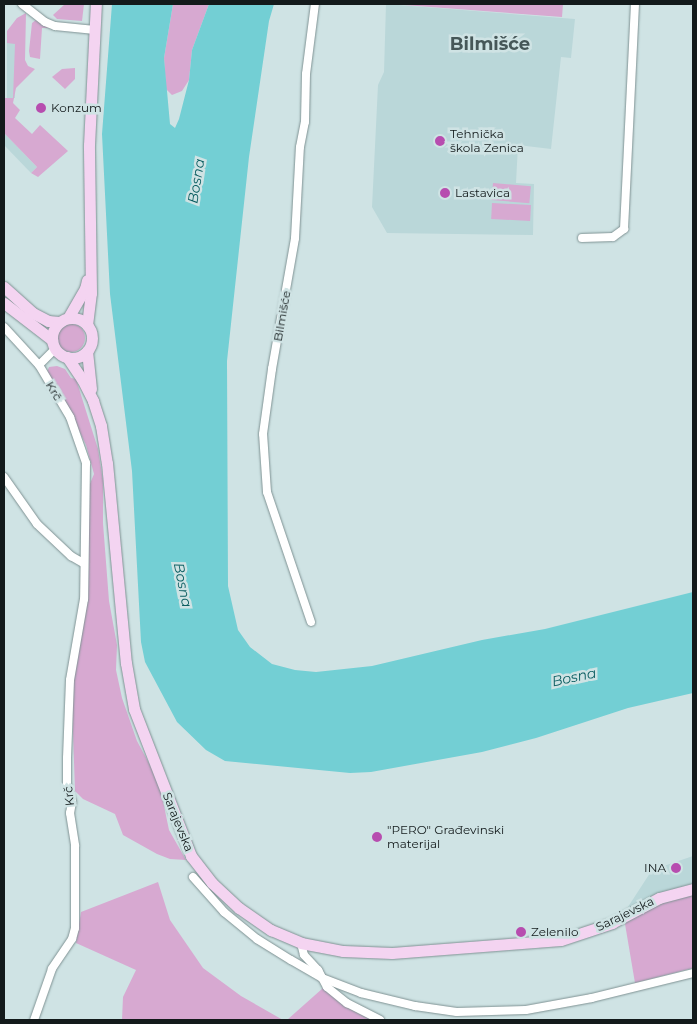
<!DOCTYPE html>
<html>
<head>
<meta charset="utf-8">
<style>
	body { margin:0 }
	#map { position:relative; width:697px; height:1024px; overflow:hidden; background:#cfe3e4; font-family:Montserrat,sans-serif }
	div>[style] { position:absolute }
	.built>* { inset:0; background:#bad7d9; transform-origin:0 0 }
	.green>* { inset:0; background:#d7a9d1; transform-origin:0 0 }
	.round { border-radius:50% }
	.water>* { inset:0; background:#73cfd4 }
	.roads { filter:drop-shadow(0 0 1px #7f9293) drop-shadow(0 0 1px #7f9293) }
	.street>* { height:8px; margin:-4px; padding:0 4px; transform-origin:4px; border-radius:4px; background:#fff }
	.secondary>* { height:11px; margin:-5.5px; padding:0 5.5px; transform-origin:5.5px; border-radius:5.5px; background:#f4d4f1 }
	.secondary>.ring { margin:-5.5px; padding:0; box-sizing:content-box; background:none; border:11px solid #f4d4f1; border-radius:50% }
	.dots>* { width:14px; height:14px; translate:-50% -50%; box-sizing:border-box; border:2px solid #cfe3e4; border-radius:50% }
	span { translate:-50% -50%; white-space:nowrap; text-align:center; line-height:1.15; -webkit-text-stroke:5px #cfe3e4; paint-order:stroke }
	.poi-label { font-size:12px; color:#131a1b }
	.left { translate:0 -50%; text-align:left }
	.right { translate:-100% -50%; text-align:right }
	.street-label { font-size:12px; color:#131a1b }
	.water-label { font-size:14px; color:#0b5e61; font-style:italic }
	.district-label { font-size:18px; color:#465758; font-weight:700 }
	.frame { position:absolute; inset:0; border:5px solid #131a1b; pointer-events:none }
</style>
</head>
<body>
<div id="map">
	<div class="built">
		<div style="clip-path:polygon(386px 4px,575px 19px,571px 58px,561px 57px,551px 149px,518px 145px,516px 183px,534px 184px,533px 235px,387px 233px,372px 207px,378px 85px,384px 72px)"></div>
		<div style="left:7px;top:43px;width:8px;height:55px"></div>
		<div style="clip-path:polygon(4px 133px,37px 167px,31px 173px,4px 145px)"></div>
		<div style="clip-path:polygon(693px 856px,693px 884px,656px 894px,626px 910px,652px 870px)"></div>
	</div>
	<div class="green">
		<div style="clip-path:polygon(65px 4px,84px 4px,82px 21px,57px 19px,53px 15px)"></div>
		<div style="clip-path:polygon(173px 4px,209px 4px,192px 50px,189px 80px,182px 91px,172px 95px,166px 89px,164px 58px)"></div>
		<div style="clip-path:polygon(391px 4px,563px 4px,562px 17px)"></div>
		<div style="clip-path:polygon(26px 13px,25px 60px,28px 66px,35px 69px,16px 88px,13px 103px,20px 110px,15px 118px,32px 134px,40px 125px,68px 151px,38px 177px,31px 173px,37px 167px,4px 133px,4px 98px,13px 98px,15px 44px,7px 43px,7px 31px,17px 18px)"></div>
		<div style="clip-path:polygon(36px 20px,51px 28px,42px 28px,40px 59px,30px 57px,29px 51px,32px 23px)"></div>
		<div style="clip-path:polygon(75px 68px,75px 79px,65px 89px,52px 77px,62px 69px)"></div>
		<div style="left:493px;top:183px;width:38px;height:17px;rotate:5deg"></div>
		<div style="left:492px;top:203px;width:39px;height:16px;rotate:3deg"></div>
		<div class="round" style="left:57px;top:324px;width:28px;height:28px"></div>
		<div style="clip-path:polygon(57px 366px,65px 369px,71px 378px,76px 379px,98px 449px,103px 481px,103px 523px,109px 601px,117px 645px,116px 670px,122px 698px,137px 741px,159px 782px,169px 830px,186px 860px,170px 859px,157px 854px,123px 835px,115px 814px,83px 799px,75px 791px,72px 703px,74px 673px,87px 600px,89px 555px,87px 491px,94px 474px,86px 445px,66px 404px,47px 372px,49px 367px)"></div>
		<div style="clip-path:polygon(158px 882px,170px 920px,203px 968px,241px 996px,283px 1020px,122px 1020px,123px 997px,136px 970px,76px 943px,81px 912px)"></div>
		<div style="clip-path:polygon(693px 893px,693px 968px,635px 983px,624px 918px,680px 895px)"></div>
		<div style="clip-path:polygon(323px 988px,375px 1020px,287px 1020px)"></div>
	</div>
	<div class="water">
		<div style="clip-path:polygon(112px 4px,173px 4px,164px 58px,170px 124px,175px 128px,179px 119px,189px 80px,192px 50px,209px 4px,274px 4px,269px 21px,249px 157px,227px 361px,228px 586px,238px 630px,250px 647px,272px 664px,295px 670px,316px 672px,372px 666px,482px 640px,545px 629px,693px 592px,693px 693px,628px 708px,536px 738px,482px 752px,371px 772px,350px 773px,225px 761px,206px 750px,177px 722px,145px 662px,141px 642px,132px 471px,110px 294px,102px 134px)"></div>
	</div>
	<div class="roads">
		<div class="street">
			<div style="left:22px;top:4px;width:29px;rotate:38deg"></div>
			<div style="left:45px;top:22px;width:11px;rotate:22deg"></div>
			<div style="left:55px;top:26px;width:40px;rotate:5.7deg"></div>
			<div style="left:582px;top:238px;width:31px;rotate:-2deg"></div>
			<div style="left:613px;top:237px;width:14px;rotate:-36deg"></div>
			<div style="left:624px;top:229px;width:225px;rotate:-87.2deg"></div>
			<div style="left:4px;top:327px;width:52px;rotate:47.4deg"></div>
			<div style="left:39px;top:365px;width:61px;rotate:59.2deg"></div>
			<div style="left:70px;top:417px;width:49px;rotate:70.8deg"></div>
			<div style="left:86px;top:463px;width:136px;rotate:90.8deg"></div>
			<div style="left:84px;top:599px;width:82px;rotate:99.8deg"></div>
			<div style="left:70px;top:680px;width:78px;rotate:92.2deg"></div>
			<div style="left:67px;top:758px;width:26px;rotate:90deg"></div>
			<div style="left:67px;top:784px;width:19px;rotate:74deg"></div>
			<div style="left:72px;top:802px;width:11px;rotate:100deg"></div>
			<div style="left:70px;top:813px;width:33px;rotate:81deg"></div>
			<div style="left:75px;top:846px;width:82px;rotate:90deg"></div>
			<div style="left:75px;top:928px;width:11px;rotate:105deg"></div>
			<div style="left:72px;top:939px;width:36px;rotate:124deg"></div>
			<div style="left:52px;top:969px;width:54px;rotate:109.4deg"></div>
			<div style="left:39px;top:365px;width:23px;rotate:-45deg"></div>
			<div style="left:4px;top:477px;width:57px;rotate:54.9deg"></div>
			<div style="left:37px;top:524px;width:47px;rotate:43.3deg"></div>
			<div style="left:71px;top:556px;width:14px;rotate:30deg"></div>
			<div style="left:311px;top:622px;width:137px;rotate:-108.7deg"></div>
			<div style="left:267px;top:492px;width:58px;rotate:-93.9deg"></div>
			<div style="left:263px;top:434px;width:66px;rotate:-82.1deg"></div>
			<div style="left:272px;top:369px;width:133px;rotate:-80deg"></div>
			<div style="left:295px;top:238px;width:91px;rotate:-86.9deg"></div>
			<div style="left:300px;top:147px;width:25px;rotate:-79deg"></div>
			<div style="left:305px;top:122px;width:48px;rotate:-88.8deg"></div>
			<div style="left:306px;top:74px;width:71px;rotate:-82.7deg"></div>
			<div style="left:193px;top:877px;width:47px;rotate:48.5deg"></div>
			<div style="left:224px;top:912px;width:43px;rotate:39.3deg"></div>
			<div style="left:257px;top:939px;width:40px;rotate:32deg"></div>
			<div style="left:291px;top:960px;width:36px;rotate:30deg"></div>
			<div style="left:322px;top:978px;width:42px;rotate:21deg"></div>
			<div style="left:361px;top:993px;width:56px;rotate:13.5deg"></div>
			<div style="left:415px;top:1006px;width:42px;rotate:8.1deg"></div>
			<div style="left:457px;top:1012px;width:69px;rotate:-1.7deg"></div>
			<div style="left:526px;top:1010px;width:67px;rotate:-10.3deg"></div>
			<div style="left:592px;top:998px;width:104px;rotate:-13.9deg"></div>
			<div style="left:301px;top:943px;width:12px;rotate:76deg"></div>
			<div style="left:304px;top:955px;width:21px;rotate:47deg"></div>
			<div style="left:318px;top:970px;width:19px;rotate:62deg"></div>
			<div style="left:327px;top:987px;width:26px;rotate:39deg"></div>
			<div style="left:347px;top:1003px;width:37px;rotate:27deg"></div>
		</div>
		<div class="secondary">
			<div style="left:4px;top:287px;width:39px;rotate:42deg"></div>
			<div style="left:33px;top:313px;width:17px;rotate:28deg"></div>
			<div style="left:48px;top:321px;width:11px;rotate:5deg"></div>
			<div style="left:4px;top:303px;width:61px;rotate:37.6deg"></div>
			<div style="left:68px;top:318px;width:34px;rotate:-60deg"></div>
			<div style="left:85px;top:289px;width:9px;rotate:-77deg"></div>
			<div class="ring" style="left:52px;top:318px;width:29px;height:29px"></div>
			<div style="left:87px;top:325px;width:32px;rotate:-83deg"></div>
			<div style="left:91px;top:293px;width:148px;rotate:-90.8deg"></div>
			<div style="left:89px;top:145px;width:141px;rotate:-87.2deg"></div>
			<div style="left:87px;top:351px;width:38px;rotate:84deg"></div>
			<div style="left:67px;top:357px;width:27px;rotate:56deg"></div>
			<div style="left:82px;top:379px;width:25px;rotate:63deg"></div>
			<div style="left:93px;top:401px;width:26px;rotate:72deg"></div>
			<div style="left:101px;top:426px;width:37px;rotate:81deg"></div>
			<div style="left:107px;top:463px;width:201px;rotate:84.6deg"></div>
			<div style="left:126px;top:663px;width:47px;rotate:80.1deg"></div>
			<div style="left:134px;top:709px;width:158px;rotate:68.8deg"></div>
			<div style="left:191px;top:856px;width:34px;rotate:52deg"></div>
			<div style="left:212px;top:883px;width:37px;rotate:43deg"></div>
			<div style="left:239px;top:908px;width:39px;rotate:35deg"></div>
			<div style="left:271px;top:930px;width:33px;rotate:23deg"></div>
			<div style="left:301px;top:943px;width:43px;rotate:10.8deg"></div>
			<div style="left:343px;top:951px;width:49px;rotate:2.3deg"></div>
			<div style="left:392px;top:953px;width:169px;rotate:-4.4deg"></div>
			<div style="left:561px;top:940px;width:54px;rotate:-18.4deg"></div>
			<div style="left:612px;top:923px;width:53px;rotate:-28deg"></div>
			<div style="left:659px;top:898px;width:35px;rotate:-15deg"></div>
		</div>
	</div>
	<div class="dots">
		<div style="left:41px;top:108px;background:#b74daf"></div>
		<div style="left:440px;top:141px;background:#b74daf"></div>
		<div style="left:445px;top:193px;background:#b74daf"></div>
		<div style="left:377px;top:837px;background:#b74daf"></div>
		<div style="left:676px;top:868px;background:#b74daf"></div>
		<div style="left:521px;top:932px;background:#b74daf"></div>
	</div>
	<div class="poi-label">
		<span class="left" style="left:51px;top:108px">Konzum</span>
		<span class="left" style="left:450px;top:141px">Tehnička<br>škola Zenica</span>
		<span class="left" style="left:455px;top:193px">Lastavica</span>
		<span class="left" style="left:387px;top:837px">"PERO" Građevinski<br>materijal</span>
		<span class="right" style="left:666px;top:868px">INA</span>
		<span class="left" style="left:531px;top:932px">Zelenilo</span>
	</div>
	<div class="street-label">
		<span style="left:282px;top:316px;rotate:-80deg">Bilmišće</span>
		<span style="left:54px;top:391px;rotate:59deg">Krč</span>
		<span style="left:69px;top:796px;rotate:-96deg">Krč</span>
		<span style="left:178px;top:822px;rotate:68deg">Sarajevska</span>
		<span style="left:625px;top:914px;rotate:-26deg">Sarajevska</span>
	</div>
	<div class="water-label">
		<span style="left:196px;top:181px;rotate:-81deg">Bosna</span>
		<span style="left:183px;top:585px;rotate:79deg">Bosna</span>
		<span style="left:574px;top:677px;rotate:-12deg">Bosna</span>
	</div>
	<div class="district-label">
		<span style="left:490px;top:44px">Bilmišće</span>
	</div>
	<div class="frame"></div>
</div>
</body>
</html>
